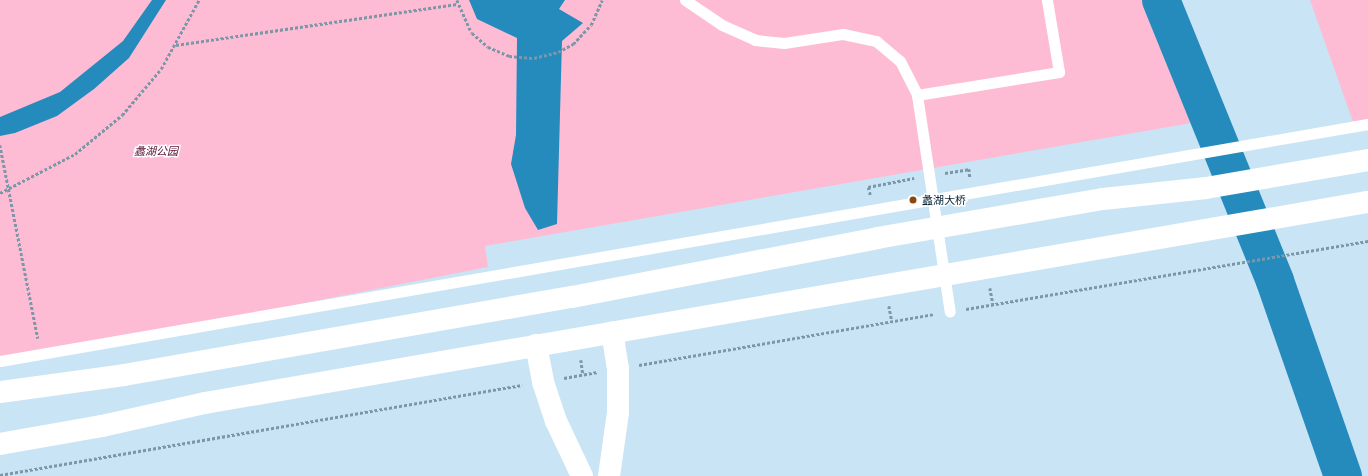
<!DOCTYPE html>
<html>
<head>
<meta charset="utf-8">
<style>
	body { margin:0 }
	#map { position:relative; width:1368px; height:476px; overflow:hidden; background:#c9e4f5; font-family:"Crimson Pro","Noto Sans SC",serif }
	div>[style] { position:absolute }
	.green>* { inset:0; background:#febcd4 }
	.water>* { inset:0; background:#258bbd }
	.river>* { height:38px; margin:-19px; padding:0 19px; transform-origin:19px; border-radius:19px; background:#258bbd }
	.path>* { height:2.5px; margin-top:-1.25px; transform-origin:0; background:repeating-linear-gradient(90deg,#7b97a8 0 3px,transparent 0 5px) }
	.service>* { height:11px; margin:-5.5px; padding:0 5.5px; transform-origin:5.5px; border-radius:5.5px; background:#fff }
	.minor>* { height:22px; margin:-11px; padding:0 11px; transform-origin:11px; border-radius:11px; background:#fff }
	.primary>* { height:22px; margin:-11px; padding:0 11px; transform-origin:11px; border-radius:11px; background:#fff }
	.dots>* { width:11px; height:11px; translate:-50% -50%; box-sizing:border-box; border:2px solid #fff; border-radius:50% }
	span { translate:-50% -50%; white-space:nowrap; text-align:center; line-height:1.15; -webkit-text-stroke:3px #fff; paint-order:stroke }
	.park-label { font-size:11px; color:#5a1435; font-style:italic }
	.poi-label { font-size:11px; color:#0a2838 }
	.left { translate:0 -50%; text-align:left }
</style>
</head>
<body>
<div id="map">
	<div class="green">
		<div style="clip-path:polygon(0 0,1145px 0,1203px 121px,485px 246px,488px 267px,0 363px)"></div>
		<div style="clip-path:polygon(1310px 0,1368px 0,1368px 119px,1353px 122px)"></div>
	</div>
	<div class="water">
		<div style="clip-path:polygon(152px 0,166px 0,129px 58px,94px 89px,57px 116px,15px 133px,0 136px,0 117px,60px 92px,123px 41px)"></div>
		<div style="clip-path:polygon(469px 0,565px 0,559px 9px,583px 23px,562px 41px,557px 224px,538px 230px,525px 208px,511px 164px,516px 135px,517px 38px,477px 19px)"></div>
	</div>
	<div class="river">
		<div style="left:1161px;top:0;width:303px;rotate:67.9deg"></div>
		<div style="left:1275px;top:281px;width:207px;rotate:70.8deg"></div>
	</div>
	<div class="path">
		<div style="left:457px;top:0;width:36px;rotate:66deg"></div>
		<div style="left:472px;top:33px;width:21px;rotate:41deg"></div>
		<div style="left:488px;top:47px;width:23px;rotate:23deg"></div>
		<div style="left:509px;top:56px;width:25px;rotate:5deg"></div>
		<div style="left:534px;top:58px;width:25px;rotate:-14deg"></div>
		<div style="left:558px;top:52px;width:17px;rotate:-28deg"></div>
		<div style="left:573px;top:44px;width:26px;rotate:-47deg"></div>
		<div style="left:591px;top:25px;width:27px;rotate:-66deg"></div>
		<div style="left:176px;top:45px;width:284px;rotate:-8.3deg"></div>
		<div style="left:0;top:145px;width:197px;rotate:78.9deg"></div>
		<div style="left:945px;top:173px;width:24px;rotate:-9deg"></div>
		<div style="left:969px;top:169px;width:8px;rotate:83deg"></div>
		<div style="left:0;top:193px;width:85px;rotate:-27.5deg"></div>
		<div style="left:75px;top:154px;width:61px;rotate:-39.7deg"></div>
		<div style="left:122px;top:115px;width:60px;rotate:-49.7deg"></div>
		<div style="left:161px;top:69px;width:79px;rotate:-61.2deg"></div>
		<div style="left:870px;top:195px;width:8px;rotate:-104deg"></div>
		<div style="left:868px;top:187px;width:47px;rotate:-11.1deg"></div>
		<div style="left:990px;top:288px;width:16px;rotate:79deg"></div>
		<div style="left:889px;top:306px;width:15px;rotate:79deg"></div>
		<div style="left:966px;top:309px;width:408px;rotate:-9.6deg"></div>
		<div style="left:581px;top:360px;width:15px;rotate:82deg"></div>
		<div style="left:639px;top:365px;width:299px;rotate:-9.8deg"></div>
		<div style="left:564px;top:378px;width:34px;rotate:-10deg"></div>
		<div style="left:0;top:475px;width:530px;rotate:-9.78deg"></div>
	</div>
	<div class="service">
		<div style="left:685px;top:0;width:45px;rotate:34deg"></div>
		<div style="left:722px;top:25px;width:36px;rotate:24deg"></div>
		<div style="left:755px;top:40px;width:29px;rotate:6deg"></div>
		<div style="left:784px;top:43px;width:60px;rotate:-8.7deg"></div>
		<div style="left:843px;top:34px;width:34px;rotate:12deg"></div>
		<div style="left:876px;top:41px;width:31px;rotate:40deg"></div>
		<div style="left:900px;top:61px;width:38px;rotate:63deg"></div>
		<div style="left:917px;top:95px;width:219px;rotate:81.4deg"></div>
		<div style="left:917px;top:95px;width:144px;rotate:-9.2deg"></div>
		<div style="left:1059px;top:72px;width:73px;rotate:-99.5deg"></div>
		<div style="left:0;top:361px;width:1388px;rotate:-9.83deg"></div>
	</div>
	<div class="minor">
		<div style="left:536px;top:345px;width:38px;rotate:79deg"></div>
		<div style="left:543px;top:382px;width:41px;rotate:71.6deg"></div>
		<div style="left:556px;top:421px;width:61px;rotate:64.7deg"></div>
		<div style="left:609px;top:476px;width:64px;rotate:-81.9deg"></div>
		<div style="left:618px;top:413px;width:44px;rotate:-90deg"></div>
		<div style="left:618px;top:369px;width:37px;rotate:-99deg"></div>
	</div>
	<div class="primary">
		<div style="left:0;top:392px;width:125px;rotate:-7.8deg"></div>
		<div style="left:124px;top:375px;width:455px;rotate:-9.9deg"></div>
		<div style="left:572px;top:297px;width:311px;rotate:-10.9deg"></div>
		<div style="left:877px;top:238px;width:229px;rotate:-9.8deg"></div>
		<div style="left:1103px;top:199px;width:104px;rotate:-6.1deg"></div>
		<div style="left:1206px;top:188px;width:164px;rotate:-9.8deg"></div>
		<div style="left:0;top:444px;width:104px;rotate:-10deg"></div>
		<div style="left:102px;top:426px;width:106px;rotate:-12.6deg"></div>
		<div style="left:205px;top:403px;width:1180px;rotate:-9.81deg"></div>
	</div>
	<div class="dots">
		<div style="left:913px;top:200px;background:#884810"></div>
	</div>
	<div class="park-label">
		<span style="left:156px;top:151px">蠡湖公园</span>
	</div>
	<div class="poi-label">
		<span class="left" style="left:922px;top:200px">蠡湖大桥</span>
	</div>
</div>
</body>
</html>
